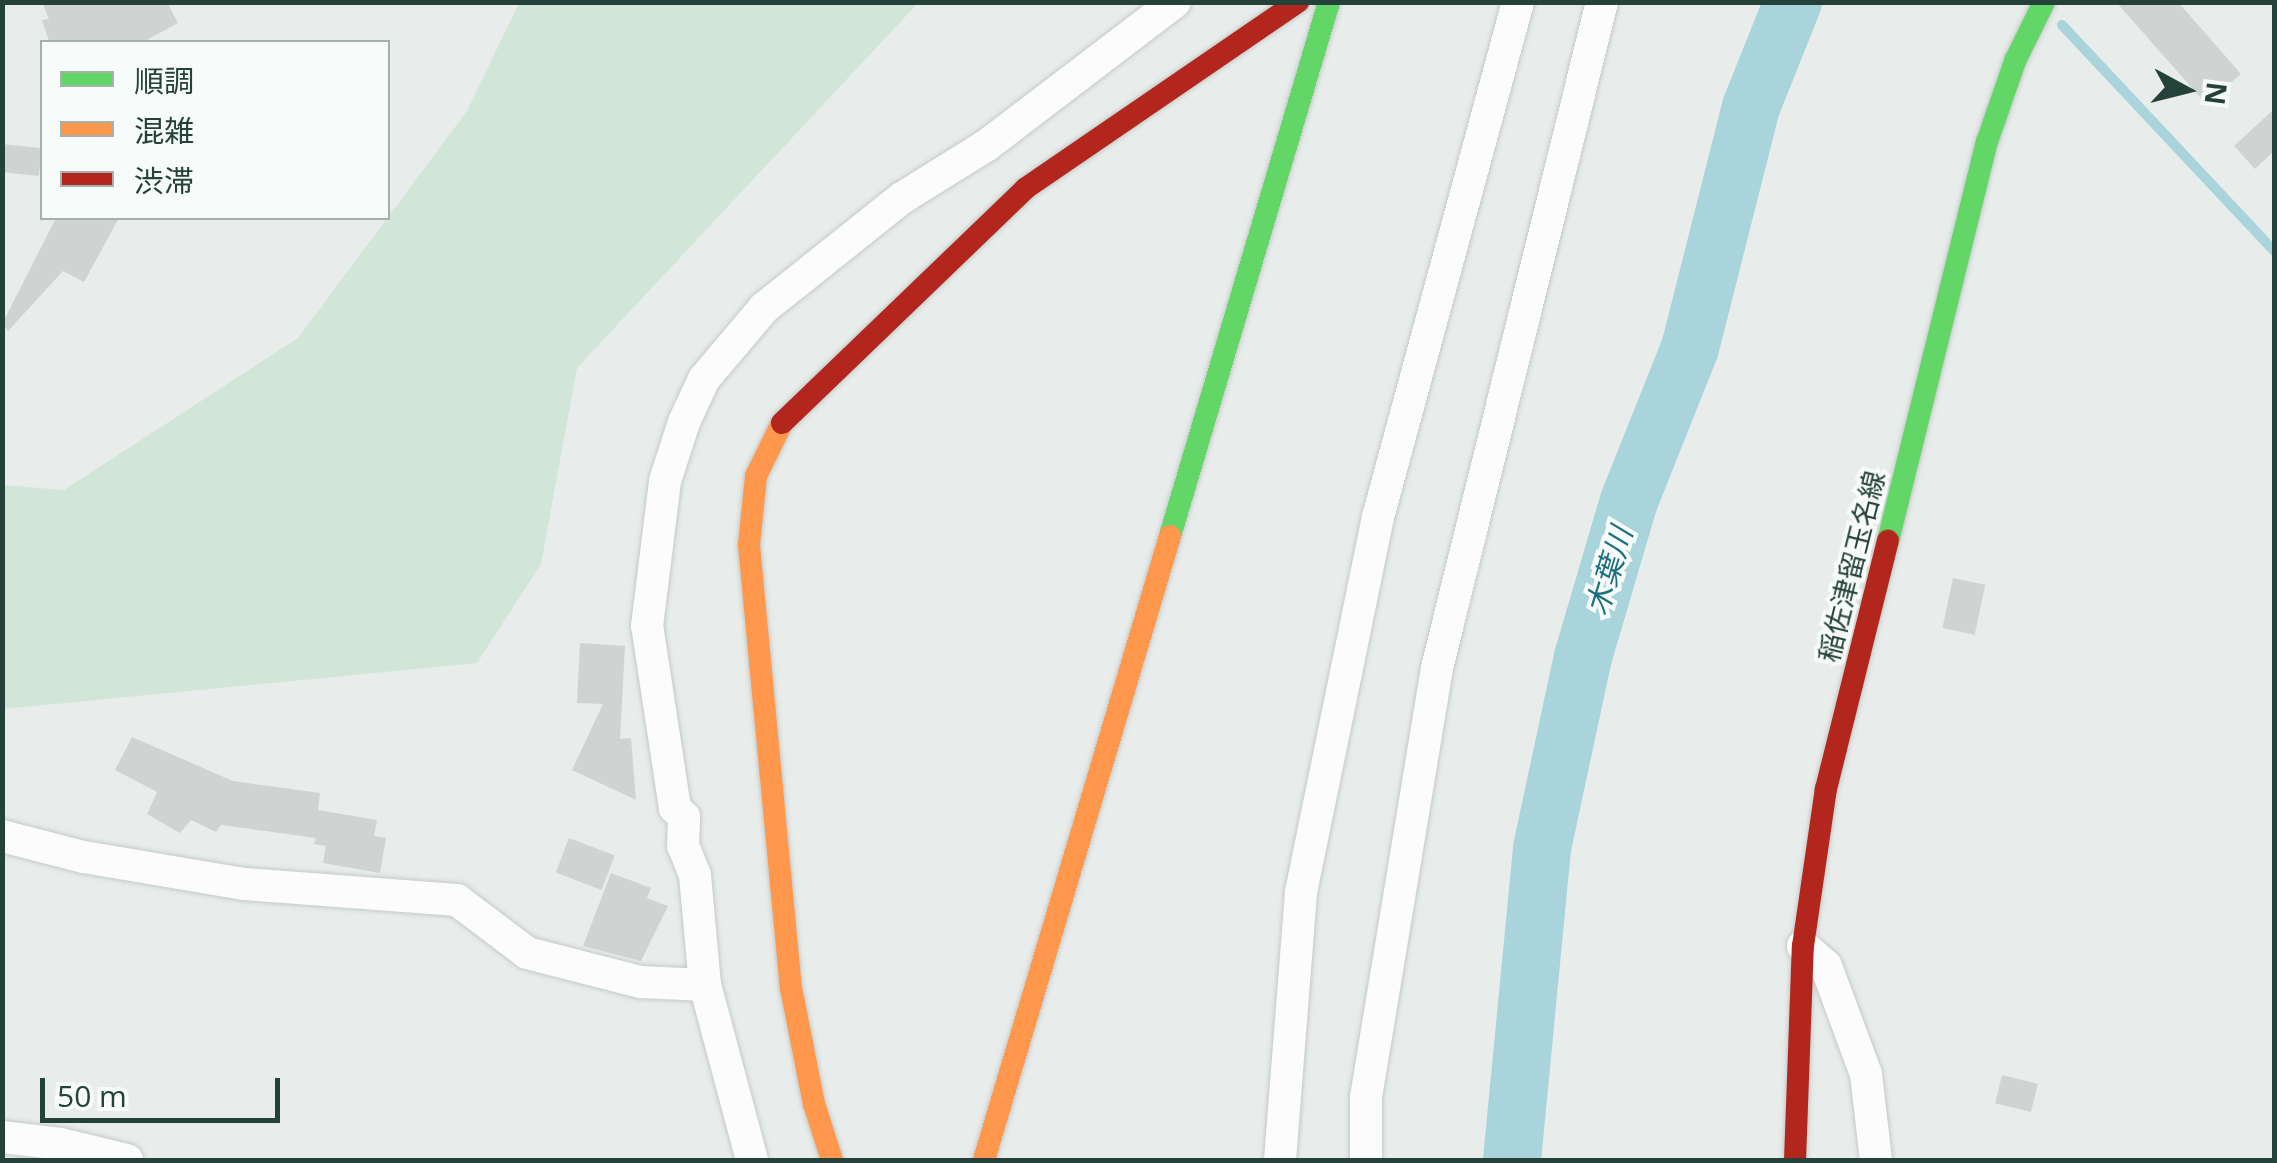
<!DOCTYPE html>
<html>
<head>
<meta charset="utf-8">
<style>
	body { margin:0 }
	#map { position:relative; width:2277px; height:1163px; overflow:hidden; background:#e8edeb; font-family:"Open Sans","Noto Sans JP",sans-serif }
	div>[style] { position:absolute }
	.green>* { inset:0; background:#d1e6d8 }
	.stream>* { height:10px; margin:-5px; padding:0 5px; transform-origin:5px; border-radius:5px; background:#a9d4db }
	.river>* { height:58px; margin:-29px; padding:0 29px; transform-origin:29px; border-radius:29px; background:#a9d4db }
	.building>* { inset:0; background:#cfd4d2; transform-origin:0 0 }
	.roads { filter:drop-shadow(0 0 2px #c5cac8) drop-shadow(0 0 2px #c5cac8) }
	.street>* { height:32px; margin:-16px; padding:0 16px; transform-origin:16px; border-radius:16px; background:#fcfcfc }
	.fast>* { height:22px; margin:-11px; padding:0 11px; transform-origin:11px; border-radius:11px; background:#63d668 }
	.slow>* { height:22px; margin:-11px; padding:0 11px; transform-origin:11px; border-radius:11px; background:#ff974d }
	.jam>* { height:22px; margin:-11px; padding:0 11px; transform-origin:11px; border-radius:11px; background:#b3261e }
	span { translate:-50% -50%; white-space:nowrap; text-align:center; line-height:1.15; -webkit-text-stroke:8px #f7fbf9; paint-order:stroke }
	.street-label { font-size:28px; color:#24423a }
	.water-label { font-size:30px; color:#1c6f80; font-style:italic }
	.frame { position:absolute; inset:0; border:5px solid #24423a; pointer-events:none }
	.legend { position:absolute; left:40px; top:40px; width:350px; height:180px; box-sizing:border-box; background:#f7fbf9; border:2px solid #a3b1ad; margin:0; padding:12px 18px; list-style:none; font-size:30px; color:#24423a }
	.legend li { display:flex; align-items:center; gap:20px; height:50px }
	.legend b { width:50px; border:2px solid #a3b1ad }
	.north { position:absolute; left:2137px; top:40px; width:100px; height:100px; -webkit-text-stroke:8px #f7fbf9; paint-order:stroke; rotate:97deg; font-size:28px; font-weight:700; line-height:40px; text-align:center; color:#24423a }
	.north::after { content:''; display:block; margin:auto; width:35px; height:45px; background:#24423a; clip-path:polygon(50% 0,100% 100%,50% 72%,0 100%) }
	.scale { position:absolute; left:40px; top:1078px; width:240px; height:45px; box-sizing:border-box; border:5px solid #24423a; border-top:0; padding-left:12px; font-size:30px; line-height:35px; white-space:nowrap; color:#24423a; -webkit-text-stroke:8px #f7fbf9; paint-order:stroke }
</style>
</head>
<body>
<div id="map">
	<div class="green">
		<div style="clip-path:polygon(519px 3px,918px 3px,577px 368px,541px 564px,477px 663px,3px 709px,3px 485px,64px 490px,298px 338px,467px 111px)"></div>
	</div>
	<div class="stream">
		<div style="left:2062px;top:25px;width:310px;rotate:46.8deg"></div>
	</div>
	<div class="river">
		<div style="left:1512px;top:1160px;width:313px;rotate:-84.5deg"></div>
		<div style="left:1542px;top:848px;width:195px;rotate:-77.9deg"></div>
		<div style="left:1583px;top:657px;width:163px;rotate:-73.6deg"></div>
		<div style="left:1629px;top:501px;width:165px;rotate:-68.3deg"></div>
		<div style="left:1690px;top:348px;width:249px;rotate:-75.8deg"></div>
		<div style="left:1751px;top:107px;width:113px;rotate:-68.2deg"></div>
	</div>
	<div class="building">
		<div style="clip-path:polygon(42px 2px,167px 2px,178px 23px,143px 42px,49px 42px,42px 20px,49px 19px)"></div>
		<div style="clip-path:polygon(2116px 2px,2178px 2px,2241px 74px,2206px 104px)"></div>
		<div style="clip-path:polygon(2274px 109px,2274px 151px,2255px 169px,2234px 146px)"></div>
		<div style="left:2px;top:144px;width:40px;height:28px;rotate:6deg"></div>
		<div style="clip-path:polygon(56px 218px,119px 218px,84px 282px,63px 271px,8px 331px,2px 324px)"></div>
		<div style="left:1953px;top:578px;width:33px;height:51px;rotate:12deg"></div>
		<div style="clip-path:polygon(580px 643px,625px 646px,620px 739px,631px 738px,636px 800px,572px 770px,603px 704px,577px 703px)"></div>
		<div style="clip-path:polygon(132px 737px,233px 781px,320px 793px,318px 810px,377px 820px,374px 836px,386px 838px,380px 873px,323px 863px,326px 846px,314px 844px,316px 838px,221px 825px,216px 832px,191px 820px,180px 833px,147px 814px,157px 792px,115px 770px)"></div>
		<div style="left:569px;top:838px;width:49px;height:37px;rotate:21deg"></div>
		<div style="clip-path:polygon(611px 873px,651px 888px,647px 898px,668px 906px,641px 961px,583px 946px)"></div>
		<div style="left:2002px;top:1075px;width:37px;height:29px;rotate:14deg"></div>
	</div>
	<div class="roads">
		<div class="street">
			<div style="left:2px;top:836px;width:85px;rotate:14.4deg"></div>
			<div style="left:84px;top:857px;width:162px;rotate:9.6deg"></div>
			<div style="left:244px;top:884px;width:214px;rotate:4.3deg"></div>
			<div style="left:457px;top:900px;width:88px;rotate:37.1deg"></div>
			<div style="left:527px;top:953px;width:118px;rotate:14.3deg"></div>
			<div style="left:641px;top:982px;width:64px;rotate:2.7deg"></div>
			<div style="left:1803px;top:946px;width:30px;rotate:41deg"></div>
			<div style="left:1826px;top:966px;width:115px;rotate:69.7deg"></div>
			<div style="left:1866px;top:1074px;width:87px;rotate:83.4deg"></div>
			<div style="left:2px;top:1137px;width:59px;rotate:6.8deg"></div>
			<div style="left:61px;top:1144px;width:68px;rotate:13.6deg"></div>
			<div style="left:752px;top:1160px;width:181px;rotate:-105deg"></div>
			<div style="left:705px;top:985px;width:110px;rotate:-95.2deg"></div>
			<div style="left:695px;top:875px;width:31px;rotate:-112deg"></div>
			<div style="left:683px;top:846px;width:29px;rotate:-88deg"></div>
			<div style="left:684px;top:817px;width:13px;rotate:-135deg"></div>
			<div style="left:675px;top:808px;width:184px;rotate:-98.7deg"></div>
			<div style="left:647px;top:626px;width:146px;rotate:-82.9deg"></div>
			<div style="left:665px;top:481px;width:62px;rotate:-72.1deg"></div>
			<div style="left:684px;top:422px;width:47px;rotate:-65.1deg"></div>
			<div style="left:704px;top:379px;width:93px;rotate:-49.8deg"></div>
			<div style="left:764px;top:308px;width:176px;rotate:-38.6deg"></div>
			<div style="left:902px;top:198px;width:100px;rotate:-31.9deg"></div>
			<div style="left:987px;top:145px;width:236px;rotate:-37.3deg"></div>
			<div style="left:1280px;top:1160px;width:269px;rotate:-85.5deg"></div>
			<div style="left:1301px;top:892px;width:383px;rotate:-78.4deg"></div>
			<div style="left:1378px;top:517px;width:534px;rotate:-74.79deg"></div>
			<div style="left:1366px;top:1160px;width:63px;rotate:-90deg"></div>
			<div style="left:1366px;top:1097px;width:435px;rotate:-80.6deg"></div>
			<div style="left:1437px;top:668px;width:686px;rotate:-76.09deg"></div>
		</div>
		<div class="fast">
			<div style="left:1170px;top:536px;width:557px;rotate:-73.42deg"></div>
			<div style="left:1888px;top:541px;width:411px;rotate:-76.1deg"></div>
			<div style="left:1987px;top:142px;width:86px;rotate:-70.9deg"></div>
			<div style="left:2015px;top:61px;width:66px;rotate:-63.8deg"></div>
		</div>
		<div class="slow">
			<div style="left:782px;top:423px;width:59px;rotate:116.1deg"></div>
			<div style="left:756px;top:476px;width:69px;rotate:95.8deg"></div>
			<div style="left:749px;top:545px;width:445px;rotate:84.6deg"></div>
			<div style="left:791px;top:988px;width:118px;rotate:78.8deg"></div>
			<div style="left:814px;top:1104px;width:59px;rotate:72.2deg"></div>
			<div style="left:984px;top:1160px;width:651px;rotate:-73.4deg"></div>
		</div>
		<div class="jam">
			<div style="left:782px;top:423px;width:339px;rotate:-43.9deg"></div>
			<div style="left:1026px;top:188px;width:330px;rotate:-34.4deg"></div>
			<div style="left:1795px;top:1160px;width:214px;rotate:-87.9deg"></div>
			<div style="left:1803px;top:946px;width:159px;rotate:-81.7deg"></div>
			<div style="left:1826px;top:789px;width:256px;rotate:-76deg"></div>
		</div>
	</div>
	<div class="street-label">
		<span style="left:1851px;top:566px;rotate:-76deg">稲佐津留玉名線</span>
	</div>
	<div class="water-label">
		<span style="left:1609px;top:571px;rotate:-73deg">木葉川</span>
	</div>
	<div class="frame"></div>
	<ul class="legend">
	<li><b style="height:12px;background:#63d668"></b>順調</li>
	<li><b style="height:12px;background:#ff974d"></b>混雑</li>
	<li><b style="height:12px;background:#b3261e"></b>渋滞</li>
	</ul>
	<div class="north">N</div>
	<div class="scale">50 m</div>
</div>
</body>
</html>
